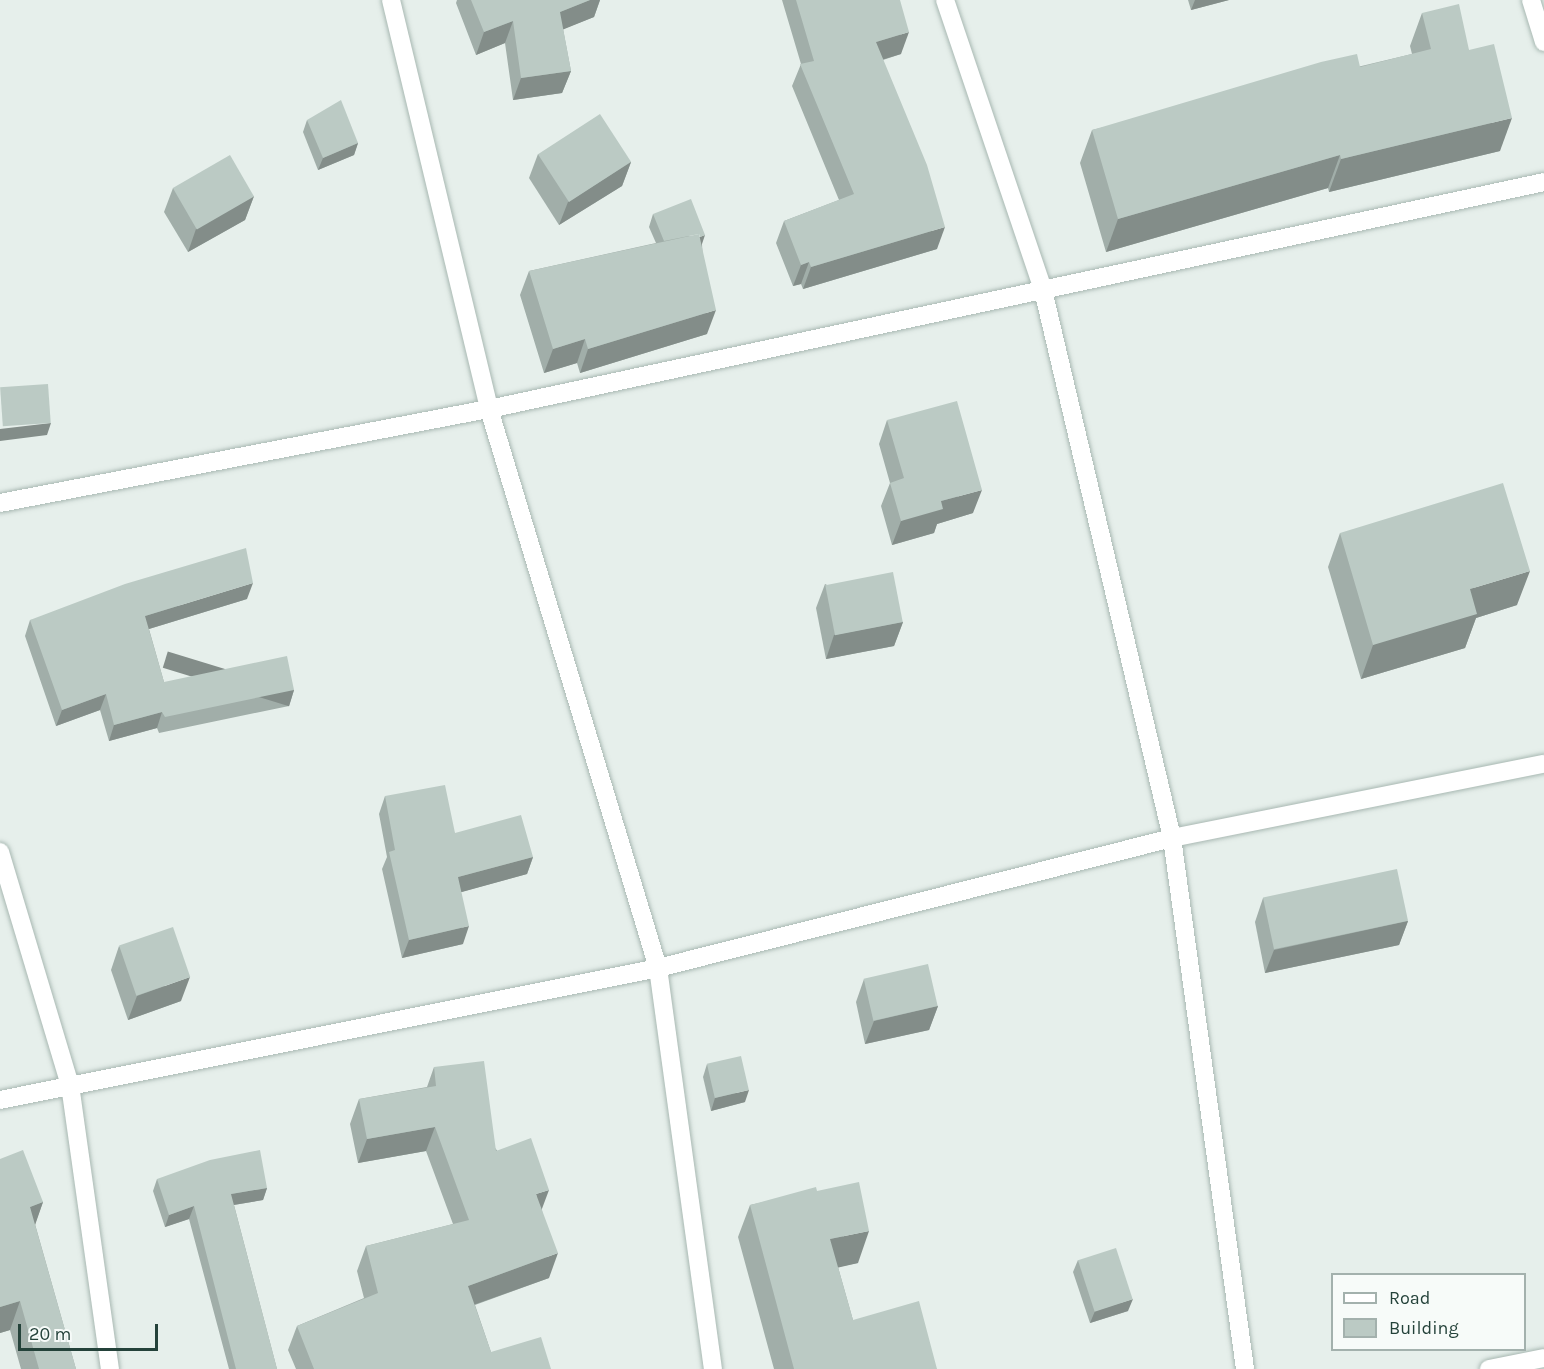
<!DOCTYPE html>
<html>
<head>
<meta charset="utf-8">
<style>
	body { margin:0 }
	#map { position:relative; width:1544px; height:1369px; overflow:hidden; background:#e6efeb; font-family:Karla,sans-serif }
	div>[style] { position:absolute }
	.roads { filter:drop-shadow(0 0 2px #a8b8b2) drop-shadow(0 0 2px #a8b8b2) }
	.minor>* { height:18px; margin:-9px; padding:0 9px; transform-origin:9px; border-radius:9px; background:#fff }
	.tertiary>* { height:18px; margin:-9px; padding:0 9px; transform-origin:9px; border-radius:9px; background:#fff }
	.wall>* { inset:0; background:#a1aea9 }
	.shaded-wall>* { inset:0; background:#838d89; transform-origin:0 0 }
	.building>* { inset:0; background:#bbcac4; transform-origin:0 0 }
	span { translate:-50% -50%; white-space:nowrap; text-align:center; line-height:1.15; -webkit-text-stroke:4.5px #f7fbf9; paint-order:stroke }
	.legend { position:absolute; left:1331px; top:1273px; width:195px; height:78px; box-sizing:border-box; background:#f7fbf9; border:2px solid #a3b1ad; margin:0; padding:8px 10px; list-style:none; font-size:18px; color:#24423a }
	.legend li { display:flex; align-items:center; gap:12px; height:30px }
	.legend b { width:30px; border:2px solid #a3b1ad }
	.scale { position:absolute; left:18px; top:1324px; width:140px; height:27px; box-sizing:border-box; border:3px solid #24423a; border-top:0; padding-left:8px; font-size:18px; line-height:21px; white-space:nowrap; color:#24423a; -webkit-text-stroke:4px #f7fbf9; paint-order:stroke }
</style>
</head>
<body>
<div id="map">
	<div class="roads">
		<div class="minor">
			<div style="left:391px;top:0;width:421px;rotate:76.5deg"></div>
			<div style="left:489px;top:409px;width:584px;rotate:73.18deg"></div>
			<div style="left:658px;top:968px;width:405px;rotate:82.2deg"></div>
			<div style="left:1531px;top:0;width:44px;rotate:72.8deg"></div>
			<div style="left:1043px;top:290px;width:563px;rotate:76.75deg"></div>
			<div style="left:1172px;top:838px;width:536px;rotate:82.17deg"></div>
			<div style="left:0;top:852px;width:243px;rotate:73.3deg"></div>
			<div style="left:70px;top:1085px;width:287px;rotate:82deg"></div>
			<div style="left:1489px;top:1369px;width:56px;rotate:-11.3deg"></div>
		</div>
		<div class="tertiary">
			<div style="left:945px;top:0;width:306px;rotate:71.3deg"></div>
			<div style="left:0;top:503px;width:498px;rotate:-10.9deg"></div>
			<div style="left:489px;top:409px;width:1079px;rotate:-12.14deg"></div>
			<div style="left:0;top:1100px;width:671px;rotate:-11.34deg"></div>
			<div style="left:658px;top:968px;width:530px;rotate:-14.19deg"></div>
			<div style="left:1172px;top:838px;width:379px;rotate:-11.3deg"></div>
		</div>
	</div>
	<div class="wall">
		<div style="clip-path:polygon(457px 0,600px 0,594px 17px,563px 29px,571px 71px,562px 93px,513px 100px,505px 43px,476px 55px,456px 3px)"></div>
		<div style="clip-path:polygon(782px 0,900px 0,901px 54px,883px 60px,937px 249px,803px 289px,801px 284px,793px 286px,776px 243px,784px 221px,839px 200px,792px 86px,801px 64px)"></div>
		<div style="clip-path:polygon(1188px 0,1229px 0,1191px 10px)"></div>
		<div style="clip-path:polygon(1422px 13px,1469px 50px,1500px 151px,1329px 192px,1328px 188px,1106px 252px,1080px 163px,1092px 130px,1412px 54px,1410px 46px)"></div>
		<div style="clip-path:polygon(307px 120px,358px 143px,354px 155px,318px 170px,303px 132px)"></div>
		<div style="clip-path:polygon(538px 154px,631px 162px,622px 186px,559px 225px,529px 178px)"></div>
		<div style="clip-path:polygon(173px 188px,254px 196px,245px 220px,188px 252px,164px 212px)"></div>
		<div style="clip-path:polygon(653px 214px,702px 244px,707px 334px,580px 373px,577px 363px,544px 373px,520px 295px,529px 271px,656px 243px,649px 227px)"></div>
		<div style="clip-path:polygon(887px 420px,973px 513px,937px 524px,934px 533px,892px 545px,881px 506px,890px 483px,879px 444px)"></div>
		<div style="clip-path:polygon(1340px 533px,1517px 605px,1476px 618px,1465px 648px,1361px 679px,1328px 567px)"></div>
		<div style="clip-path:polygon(825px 584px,903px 622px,894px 646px,826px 659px,816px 608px)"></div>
		<div style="clip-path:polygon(247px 599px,149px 629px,164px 682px,294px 690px,289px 706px,159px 733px,157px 728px,109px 741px,100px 710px,56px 726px,25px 636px,30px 620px)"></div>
		<div style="clip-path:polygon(385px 796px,455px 833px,533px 857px,527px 874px,461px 892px,463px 944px,402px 958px,382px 869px,387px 857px,379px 814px)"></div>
		<div style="clip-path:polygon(1263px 898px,1408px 921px,1399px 945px,1265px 973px,1255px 922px)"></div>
		<div style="clip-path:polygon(119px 946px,181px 1001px,128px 1020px,111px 970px)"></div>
		<div style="clip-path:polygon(864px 979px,938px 1006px,929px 1030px,865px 1044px,856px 1002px)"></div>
		<div style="clip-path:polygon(707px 1064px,745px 1102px,711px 1111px,703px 1077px)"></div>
		<div style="clip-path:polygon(434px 1067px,542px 1210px,549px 1278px,475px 1305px,491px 1352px,551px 1369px,296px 1369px,288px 1350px,297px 1326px,364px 1298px,357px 1271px,366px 1246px,453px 1224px,426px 1151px,358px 1163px,350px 1124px,359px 1099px,427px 1087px)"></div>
		<div style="clip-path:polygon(0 1159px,43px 1202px,35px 1224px,76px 1369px,21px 1369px,10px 1330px,0 1333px)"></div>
		<div style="clip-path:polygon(157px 1179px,267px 1188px,263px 1200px,234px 1205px,277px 1369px,229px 1369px,189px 1219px,165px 1227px,153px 1191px)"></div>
		<div style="clip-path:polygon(817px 1191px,858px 1263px,838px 1267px,853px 1320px,937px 1369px,774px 1369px,738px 1237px,750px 1205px)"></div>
		<div style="clip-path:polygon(1078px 1260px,1128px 1311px,1090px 1323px,1073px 1272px)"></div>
	</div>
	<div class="shaded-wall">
		<div style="clip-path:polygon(590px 0,600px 0,594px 17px,552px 34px,560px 12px)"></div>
		<div style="clip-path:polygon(1195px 0,1229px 0,1191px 10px)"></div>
		<div style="clip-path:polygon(513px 21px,505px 43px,476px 55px,484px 32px)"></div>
		<div style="clip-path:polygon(909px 32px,901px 54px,868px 64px,876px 42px)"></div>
		<div style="clip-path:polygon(571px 71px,562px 93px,513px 100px,521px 78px)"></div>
		<div style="clip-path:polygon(1512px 118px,1500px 151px,1329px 192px,1341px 159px)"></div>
		<div style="clip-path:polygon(358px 143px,354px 155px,318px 170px,323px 158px)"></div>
		<div style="clip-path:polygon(1340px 155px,1328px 188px,1106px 252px,1118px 219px)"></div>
		<div style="clip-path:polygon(631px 162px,622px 186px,559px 225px,568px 202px)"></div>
		<div style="clip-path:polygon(254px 196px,245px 220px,188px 252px,196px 229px)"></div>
		<div style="clip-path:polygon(945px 227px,937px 249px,803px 289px,811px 267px)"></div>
		<div style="clip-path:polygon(705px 235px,701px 247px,668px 249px)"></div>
		<div style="clip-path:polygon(809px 262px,801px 284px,793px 286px,801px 265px)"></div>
		<div style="clip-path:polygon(716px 310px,707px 334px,580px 373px,588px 349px)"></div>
		<div style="clip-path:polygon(585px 339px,577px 363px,544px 373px,553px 349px)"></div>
		<div style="clip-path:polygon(51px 423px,47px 435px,0 441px,0 429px)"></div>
		<div style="clip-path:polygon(982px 490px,973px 513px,937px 524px,934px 533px,892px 545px,901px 521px,941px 501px)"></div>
		<div style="clip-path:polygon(1530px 571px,1517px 605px,1476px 618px,1465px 648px,1361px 679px,1373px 645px,1470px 589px)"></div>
		<div style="clip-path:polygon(253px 583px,247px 599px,139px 632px,145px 616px)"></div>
		<div style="clip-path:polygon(903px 622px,894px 646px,826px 659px,834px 635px)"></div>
		<div style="left:294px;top:690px;width:17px;height:132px;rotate:107deg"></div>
		<div style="clip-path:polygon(106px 694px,100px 710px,56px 726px,62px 710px)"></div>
		<div style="clip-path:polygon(162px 712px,157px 728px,109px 741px,114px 725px)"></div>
		<div style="clip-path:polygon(533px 857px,527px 874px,451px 895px,458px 877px)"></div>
		<div style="clip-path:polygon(1408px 921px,1399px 945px,1265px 973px,1274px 950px)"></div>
		<div style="clip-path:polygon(469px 926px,463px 944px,402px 958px,409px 940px)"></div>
		<div style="clip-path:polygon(190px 977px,181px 1001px,128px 1020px,137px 996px)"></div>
		<div style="clip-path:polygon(938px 1006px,929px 1030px,865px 1044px,874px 1021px)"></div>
		<div style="clip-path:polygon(749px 1090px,745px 1102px,711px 1111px,715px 1098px)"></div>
		<div style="clip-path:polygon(435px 1127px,426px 1151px,358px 1163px,367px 1139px)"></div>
		<div style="clip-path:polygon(267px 1188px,263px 1200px,227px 1206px,231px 1194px)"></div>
		<div style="clip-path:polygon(549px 1190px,540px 1214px,536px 1194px)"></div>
		<div style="clip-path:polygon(43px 1202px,33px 1231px,30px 1207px)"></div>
		<div style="clip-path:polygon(194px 1206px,189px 1219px,165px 1227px,169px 1215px)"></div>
		<div style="clip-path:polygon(869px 1231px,858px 1263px,819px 1272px,830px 1239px)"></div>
		<div style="clip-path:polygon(558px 1253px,549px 1278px,459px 1310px,468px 1286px)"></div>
		<div style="clip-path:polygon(1133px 1299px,1128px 1311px,1090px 1323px,1095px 1311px)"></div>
		<div style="clip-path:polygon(20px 1301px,10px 1330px,0 1333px,0 1307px)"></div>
	</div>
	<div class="building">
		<div style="clip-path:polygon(471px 0,590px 0,560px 12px,571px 71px,521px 78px,513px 21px,484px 32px)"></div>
		<div style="clip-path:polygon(796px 0,900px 0,909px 32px,876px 42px,927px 165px,945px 227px,811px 267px,809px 262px,801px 265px,784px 221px,854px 194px,800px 64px,814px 61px)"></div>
		<div style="clip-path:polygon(1459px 4px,1469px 50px,1494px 44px,1512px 118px,1341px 159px,1340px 155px,1118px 219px,1092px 130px,1321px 62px,1357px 54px,1360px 67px,1431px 49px,1422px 13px)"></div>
		<div style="clip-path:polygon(341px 100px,358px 143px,323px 158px,307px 120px)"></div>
		<div style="left:600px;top:114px;width:57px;height:74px;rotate:57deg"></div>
		<div style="left:230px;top:155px;width:48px;height:66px;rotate:60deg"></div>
		<div style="clip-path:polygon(691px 199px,705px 235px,700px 237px,699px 234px,664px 241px,653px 214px)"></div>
		<div style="clip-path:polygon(699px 234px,716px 310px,588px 349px,585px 339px,553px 349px,529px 271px)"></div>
		<div style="left:48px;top:384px;width:39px;height:48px;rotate:86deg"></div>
		<div style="clip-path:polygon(957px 401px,982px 490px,941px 501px,943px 509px,901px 521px,890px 483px,904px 478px,887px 420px)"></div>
		<div style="clip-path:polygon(1503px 483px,1530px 571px,1470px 589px,1477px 614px,1373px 645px,1340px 533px)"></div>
		<div style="clip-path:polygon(246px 548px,253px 583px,145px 616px,164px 682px,287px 656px,294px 690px,165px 717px,162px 712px,114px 725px,106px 694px,62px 710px,30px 620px,125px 584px)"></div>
		<div style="left:893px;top:572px;width:51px;height:69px;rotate:79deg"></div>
		<div style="clip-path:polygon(445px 785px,455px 833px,521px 815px,533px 857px,458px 877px,469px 926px,409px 940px,389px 852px,395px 850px,385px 796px)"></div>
		<div style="left:1397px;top:869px;width:53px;height:137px;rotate:78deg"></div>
		<div style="left:173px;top:927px;width:53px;height:57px;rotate:71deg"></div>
		<div style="left:928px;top:964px;width:43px;height:66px;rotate:77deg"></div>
		<div style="left:741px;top:1056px;width:35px;height:35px;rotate:77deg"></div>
		<div style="clip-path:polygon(484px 1061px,496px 1151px,531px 1138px,549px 1190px,536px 1194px,558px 1253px,468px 1286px,491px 1352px,541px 1337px,551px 1369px,314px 1369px,297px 1326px,378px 1293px,366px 1246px,469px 1220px,435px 1127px,367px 1139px,359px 1099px,436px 1086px,434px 1067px)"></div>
		<div style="clip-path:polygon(23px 1150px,43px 1202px,30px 1207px,76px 1369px,39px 1369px,20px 1301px,0 1307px,0 1159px)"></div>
		<div style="clip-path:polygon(260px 1150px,267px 1188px,231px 1194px,277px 1369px,236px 1369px,194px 1206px,169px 1215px,157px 1179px,210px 1160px)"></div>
		<div style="clip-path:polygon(859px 1182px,869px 1231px,830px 1239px,853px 1320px,919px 1301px,937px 1369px,794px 1369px,750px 1205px,816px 1187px,817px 1191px)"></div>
		<div style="left:1116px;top:1248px;width:54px;height:40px;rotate:72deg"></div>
	</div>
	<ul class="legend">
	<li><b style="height:8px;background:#fff"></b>Road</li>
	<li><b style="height:16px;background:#bbcac4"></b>Building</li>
	</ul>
	<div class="scale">20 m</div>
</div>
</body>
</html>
